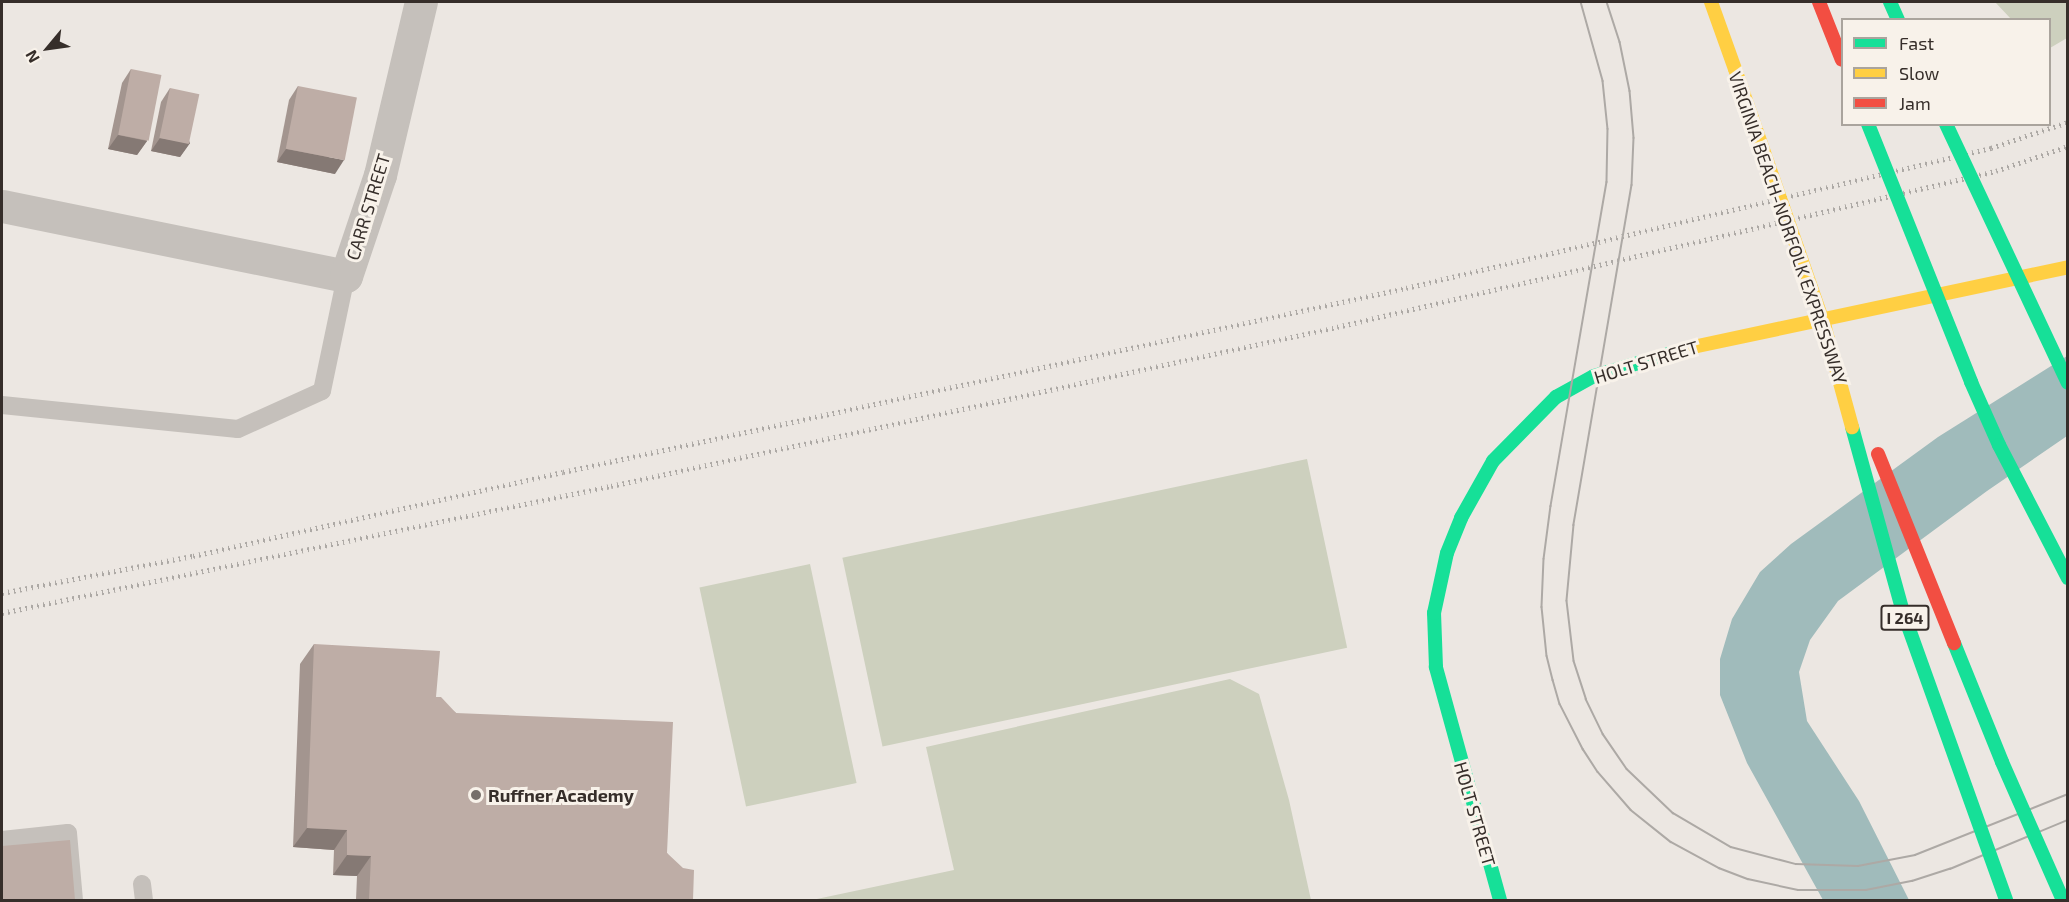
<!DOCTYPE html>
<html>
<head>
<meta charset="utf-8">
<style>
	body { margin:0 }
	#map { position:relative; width:2069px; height:902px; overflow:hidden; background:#ece7e2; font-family:"Exo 2",sans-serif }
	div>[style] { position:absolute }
	.green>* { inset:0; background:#cdd0be; transform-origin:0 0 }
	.water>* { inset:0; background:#a0bbbb }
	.lane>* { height:18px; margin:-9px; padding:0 9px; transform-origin:9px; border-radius:9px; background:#c5c0bb }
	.street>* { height:33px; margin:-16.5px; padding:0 16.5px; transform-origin:16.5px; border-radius:16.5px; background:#c5c0bb }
	.fast>* { height:14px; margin:-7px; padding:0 7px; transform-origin:7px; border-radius:7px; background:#16e098 }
	.slow>* { height:14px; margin:-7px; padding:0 7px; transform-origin:7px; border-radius:7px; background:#ffcf43 }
	.jam>* { height:14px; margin:-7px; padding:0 7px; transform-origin:7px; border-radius:7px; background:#f24e42 }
	.tram>* { height:1.5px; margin:-0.75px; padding:0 0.75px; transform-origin:0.75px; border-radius:0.75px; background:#ada9a5 }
	.rail>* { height:4.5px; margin-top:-2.25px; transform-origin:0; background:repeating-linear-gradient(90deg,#ada9a5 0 1.5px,transparent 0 6px) }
	.fast-bridge>* { height:14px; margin:-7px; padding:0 7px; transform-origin:7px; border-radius:7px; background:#16e098 }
	.slow-bridge>* { height:14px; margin:-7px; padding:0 7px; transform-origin:7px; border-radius:7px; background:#ffcf43 }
	.jam-bridge>* { height:14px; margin:-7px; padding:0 7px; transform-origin:7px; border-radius:7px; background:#f24e42 }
	.wall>* { inset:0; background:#a3958f }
	.shaded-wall>* { inset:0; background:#857974 }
	.building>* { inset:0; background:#beada6; transform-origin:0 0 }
	.dots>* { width:16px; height:16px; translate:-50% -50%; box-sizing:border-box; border:3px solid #f8f2ea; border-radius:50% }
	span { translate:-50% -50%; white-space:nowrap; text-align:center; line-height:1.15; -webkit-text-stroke:6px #f8f2ea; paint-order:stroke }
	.shield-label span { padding:2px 4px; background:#f8f2ea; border:2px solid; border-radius:4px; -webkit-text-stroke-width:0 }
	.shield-label { font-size:16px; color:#362e2a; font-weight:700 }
	.street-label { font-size:18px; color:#362e2a }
	.poi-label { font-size:18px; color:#362e2a; font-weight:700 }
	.left { translate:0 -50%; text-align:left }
	.frame { position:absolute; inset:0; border:3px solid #362e2a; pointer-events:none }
	.legend { position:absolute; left:1841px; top:18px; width:210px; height:108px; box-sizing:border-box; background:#f8f2ea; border:2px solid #aaa49d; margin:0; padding:8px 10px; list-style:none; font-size:18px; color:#362e2a }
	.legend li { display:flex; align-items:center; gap:12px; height:30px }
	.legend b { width:30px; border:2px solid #aaa49d }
	.north { position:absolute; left:18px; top:18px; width:60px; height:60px; -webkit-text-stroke:4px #f8f2ea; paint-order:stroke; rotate:241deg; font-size:16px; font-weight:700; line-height:24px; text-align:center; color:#362e2a }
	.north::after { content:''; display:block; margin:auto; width:21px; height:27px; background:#362e2a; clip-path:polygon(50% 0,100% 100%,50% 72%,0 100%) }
</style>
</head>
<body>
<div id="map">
	<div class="green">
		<div style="clip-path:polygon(1995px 2px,2067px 2px,2067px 38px,2050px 48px,2050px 20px,2011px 19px)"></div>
		<div style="left:1307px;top:459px;width:193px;height:475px;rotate:78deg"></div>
		<div style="left:810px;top:564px;width:224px;height:113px;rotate:78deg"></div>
		<div style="clip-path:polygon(1230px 679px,1259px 694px,1289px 800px,1311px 900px,812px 900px,954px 870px,926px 747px)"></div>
	</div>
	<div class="water">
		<div style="clip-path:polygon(2067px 356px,2067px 436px,1987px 491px,1838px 601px,1810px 640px,1799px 672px,1807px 721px,1859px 801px,1909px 900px,1823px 900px,1747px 763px,1720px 695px,1720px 659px,1732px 619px,1760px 572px,1791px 544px,1938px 437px)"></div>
	</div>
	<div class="lane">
		<div style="left:2px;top:405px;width:237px;rotate:5.8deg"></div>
		<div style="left:238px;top:429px;width:92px;rotate:-24.3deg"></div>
		<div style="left:322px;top:391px;width:117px;rotate:-78.2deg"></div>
		<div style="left:2px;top:840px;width:66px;rotate:-6.1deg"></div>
		<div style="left:68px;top:833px;width:67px;rotate:84.9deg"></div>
		<div style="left:142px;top:884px;width:16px;rotate:83deg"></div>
	</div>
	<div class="street">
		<div style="left:2px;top:206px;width:351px;rotate:11.5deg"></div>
		<div style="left:346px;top:276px;width:107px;rotate:-71.4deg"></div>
		<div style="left:380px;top:175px;width:178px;rotate:-76.7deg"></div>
	</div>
	<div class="fast">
		<div style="left:1890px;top:2px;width:20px;rotate:66deg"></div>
		<div style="left:1500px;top:900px;width:242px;rotate:-105.4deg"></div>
		<div style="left:1436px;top:667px;width:54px;rotate:-92.1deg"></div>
		<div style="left:1434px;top:613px;width:61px;rotate:-77.8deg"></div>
		<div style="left:1447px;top:553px;width:38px;rotate:-68deg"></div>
		<div style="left:1461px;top:518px;width:65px;rotate:-60.7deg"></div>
		<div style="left:1493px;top:461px;width:90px;rotate:-45.5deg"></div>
		<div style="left:1556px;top:397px;width:43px;rotate:-28.9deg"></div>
		<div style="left:1594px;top:376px;width:103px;rotate:-16.3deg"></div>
	</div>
	<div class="slow">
		<div style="left:1711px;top:2px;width:71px;rotate:70.3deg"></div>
		<div style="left:1693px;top:347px;width:383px;rotate:-12deg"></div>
	</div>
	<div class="jam">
		<div style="left:1819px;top:2px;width:62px;rotate:68.4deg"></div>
	</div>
	<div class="tram">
		<div style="left:1581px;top:2px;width:82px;rotate:74.4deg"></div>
		<div style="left:1603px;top:81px;width:48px;rotate:84.1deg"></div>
		<div style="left:1608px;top:129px;width:53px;rotate:91.1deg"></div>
		<div style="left:1607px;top:182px;width:329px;rotate:99.8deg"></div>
		<div style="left:1551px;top:506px;width:53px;rotate:97.5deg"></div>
		<div style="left:1544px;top:559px;width:48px;rotate:92.4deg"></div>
		<div style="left:1542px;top:607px;width:49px;rotate:84.2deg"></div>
		<div style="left:1547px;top:656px;width:25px;rotate:76deg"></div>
		<div style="left:1553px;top:680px;width:25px;rotate:74deg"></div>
		<div style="left:1560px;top:704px;width:51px;rotate:62.9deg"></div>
		<div style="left:1583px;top:749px;width:27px;rotate:57deg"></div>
		<div style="left:1598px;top:772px;width:50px;rotate:49deg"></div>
		<div style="left:1631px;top:810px;width:51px;rotate:38.7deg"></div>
		<div style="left:1671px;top:842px;width:55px;rotate:28.4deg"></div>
		<div style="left:1719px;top:868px;width:31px;rotate:21deg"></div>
		<div style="left:1748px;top:879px;width:51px;rotate:12.4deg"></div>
		<div style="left:1798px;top:890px;width:68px"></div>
		<div style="left:1866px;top:890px;width:47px;rotate:-11.1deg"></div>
		<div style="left:1912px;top:881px;width:40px;rotate:-18deg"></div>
		<div style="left:1950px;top:869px;width:128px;rotate:-22.6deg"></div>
		<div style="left:1607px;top:2px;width:42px;rotate:72deg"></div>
		<div style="left:1620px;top:42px;width:50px;rotate:78.5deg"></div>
		<div style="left:1630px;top:91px;width:47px;rotate:85.1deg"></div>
		<div style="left:1634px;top:138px;width:47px;rotate:92.4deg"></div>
		<div style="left:1632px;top:185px;width:345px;rotate:99.7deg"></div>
		<div style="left:1574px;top:525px;width:76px;rotate:95.3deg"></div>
		<div style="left:1567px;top:601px;width:60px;rotate:83.3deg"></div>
		<div style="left:1574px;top:661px;width:40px;rotate:72deg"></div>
		<div style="left:1586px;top:699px;width:39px;rotate:64deg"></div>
		<div style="left:1603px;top:734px;width:42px;rotate:55.6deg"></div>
		<div style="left:1627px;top:769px;width:64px;rotate:43.7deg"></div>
		<div style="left:1673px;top:813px;width:67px;rotate:30.4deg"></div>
		<div style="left:1731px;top:847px;width:67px;rotate:14.7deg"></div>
		<div style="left:1796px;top:864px;width:62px;rotate:1.8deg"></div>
		<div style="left:1858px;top:866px;width:58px;rotate:-10.9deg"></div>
		<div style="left:1915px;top:855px;width:165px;rotate:-21.7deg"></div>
	</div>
	<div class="rail">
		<div style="left:2px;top:593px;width:195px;rotate:-11deg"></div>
		<div style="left:193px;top:556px;width:379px;rotate:-12.8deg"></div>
		<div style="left:563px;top:472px;width:863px;rotate:-12.31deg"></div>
		<div style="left:1406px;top:288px;width:602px;rotate:-13.46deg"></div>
		<div style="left:1991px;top:148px;width:81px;rotate:-18.7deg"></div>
		<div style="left:2px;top:613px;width:622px;rotate:-11.78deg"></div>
		<div style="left:611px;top:486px;width:743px;rotate:-12.35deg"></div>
		<div style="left:1337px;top:327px;width:677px;rotate:-13.32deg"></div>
		<div style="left:1996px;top:171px;width:76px;rotate:-19.1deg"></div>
	</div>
	<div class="fast-bridge">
		<div style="left:1868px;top:124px;width:278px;rotate:68.2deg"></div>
		<div style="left:1971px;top:382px;width:69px;rotate:66deg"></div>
		<div style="left:1999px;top:445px;width:150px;rotate:62.6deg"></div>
		<div style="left:1946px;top:124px;width:286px;rotate:64.8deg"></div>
		<div style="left:1852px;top:427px;width:192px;rotate:74.6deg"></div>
		<div style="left:1903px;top:612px;width:306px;rotate:70.3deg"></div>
		<div style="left:1954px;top:643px;width:128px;rotate:68deg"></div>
		<div style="left:2002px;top:762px;width:151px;rotate:66.2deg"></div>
	</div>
	<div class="slow-bridge">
		<div style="left:1735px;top:69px;width:274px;rotate:70.8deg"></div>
		<div style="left:1825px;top:328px;width:103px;rotate:74.7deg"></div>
	</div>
	<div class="jam-bridge">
		<div style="left:1878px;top:454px;width:204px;rotate:68.1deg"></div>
	</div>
	<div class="wall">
		<div style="clip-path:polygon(131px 69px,147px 141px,137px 155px,108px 149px,122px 83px)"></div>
		<div style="clip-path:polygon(298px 86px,335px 174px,277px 162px,289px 100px)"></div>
		<div style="clip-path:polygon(170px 88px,190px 143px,180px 157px,151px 151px,161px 102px)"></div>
		<div style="clip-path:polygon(314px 644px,436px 697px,456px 713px,667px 853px,693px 900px,356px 900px,357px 876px,333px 875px,334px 850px,293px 847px,300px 664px)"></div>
	</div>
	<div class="shaded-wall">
		<div style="clip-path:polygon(118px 135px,147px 141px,137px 155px,108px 149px)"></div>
		<div style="clip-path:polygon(160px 138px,190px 143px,180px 157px,151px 151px)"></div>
		<div style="clip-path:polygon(286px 149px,344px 160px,335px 174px,277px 162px)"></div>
		<div style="clip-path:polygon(307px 828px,347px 830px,334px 850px,293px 847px)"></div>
		<div style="clip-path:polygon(347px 855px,371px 856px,357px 876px,333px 875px)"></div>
	</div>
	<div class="building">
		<div style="left:131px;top:69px;width:31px;height:67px;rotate:11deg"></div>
		<div style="left:298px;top:86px;width:60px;height:64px;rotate:11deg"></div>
		<div style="left:170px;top:88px;width:30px;height:51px;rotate:12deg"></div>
		<div style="clip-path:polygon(314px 644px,440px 651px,436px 697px,441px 697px,456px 713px,673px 722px,667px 853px,683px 868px,694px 870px,693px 900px,369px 900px,371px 856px,347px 855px,347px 830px,307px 828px)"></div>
		<div style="clip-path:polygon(70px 840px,75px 900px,2px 900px,2px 846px)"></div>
	</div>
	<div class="dots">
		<div style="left:476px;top:795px;background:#766f6a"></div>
	</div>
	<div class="shield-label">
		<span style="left:1905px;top:618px">I 264</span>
	</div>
	<div class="street-label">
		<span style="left:368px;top:207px;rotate:-73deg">CARR STREET</span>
		<span style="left:1788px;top:228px;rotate:71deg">VIRGINIA BEACH-NORFOLK EXPRESSWAY</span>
		<span style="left:1646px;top:362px;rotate:-17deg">HOLT STREET</span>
		<span style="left:1475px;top:814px;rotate:74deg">HOLT STREET</span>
	</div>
	<div class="poi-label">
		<span class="left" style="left:488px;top:795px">Ruffner Academy</span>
	</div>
	<div class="frame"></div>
	<ul class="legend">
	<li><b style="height:8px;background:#16e098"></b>Fast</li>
	<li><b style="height:8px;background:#ffcf43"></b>Slow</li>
	<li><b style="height:8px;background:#f24e42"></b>Jam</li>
	</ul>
	<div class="north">N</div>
</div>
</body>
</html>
